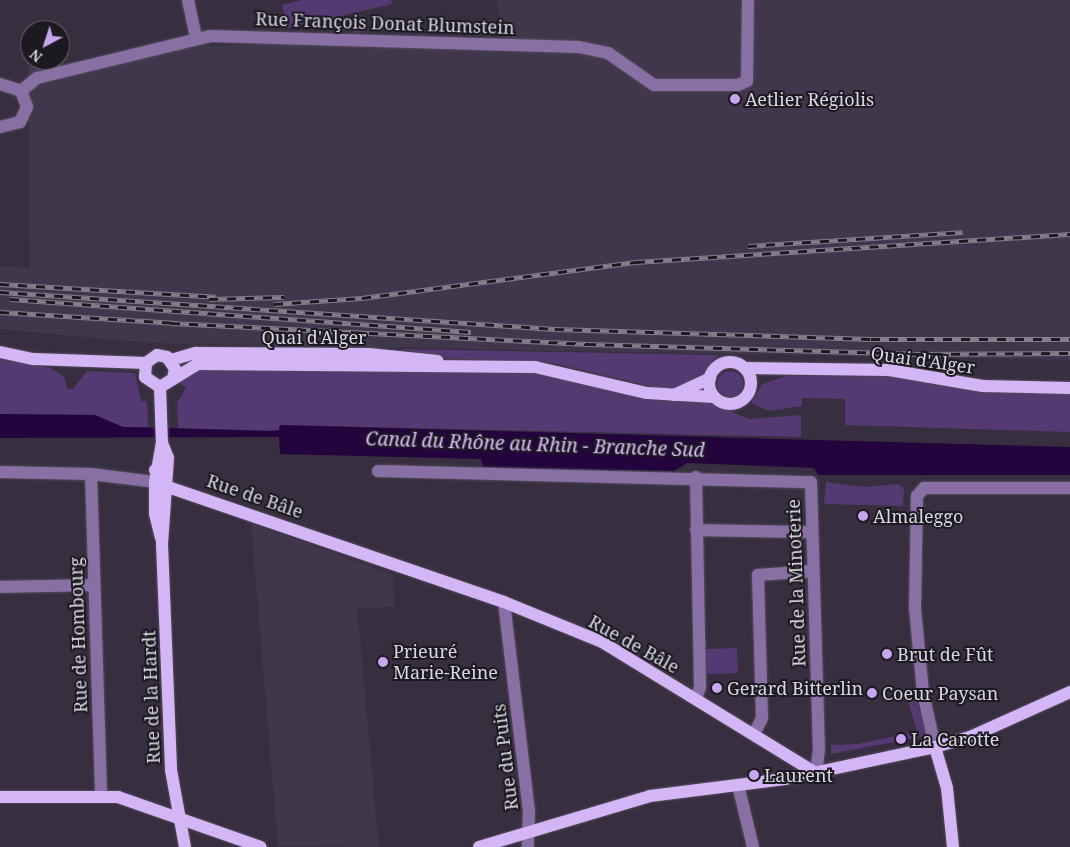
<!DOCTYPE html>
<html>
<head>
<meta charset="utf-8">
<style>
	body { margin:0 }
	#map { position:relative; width:1070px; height:847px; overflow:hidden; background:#372f40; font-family:"Noto Serif",serif }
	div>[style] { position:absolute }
	.built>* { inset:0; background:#41374d }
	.green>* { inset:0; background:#553972; transform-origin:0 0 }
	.round { border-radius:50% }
	.water>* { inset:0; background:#24043c }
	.roads { filter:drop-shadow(0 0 1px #544d5d) drop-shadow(0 0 1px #544d5d) }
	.minor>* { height:12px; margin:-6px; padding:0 6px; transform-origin:6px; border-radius:6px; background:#886fa4 }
	.major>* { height:12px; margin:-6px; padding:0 6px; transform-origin:6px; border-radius:6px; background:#d4b6f6 }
	.major>.ring { margin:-6px; padding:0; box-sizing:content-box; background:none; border:12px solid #d4b6f6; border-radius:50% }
	.rail>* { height:5px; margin-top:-2.5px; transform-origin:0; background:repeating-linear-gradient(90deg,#1c1921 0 9px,#847d8b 0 18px); box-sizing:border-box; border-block:1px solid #847d8b }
	.dots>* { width:14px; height:14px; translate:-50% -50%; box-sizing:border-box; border:2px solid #1c1921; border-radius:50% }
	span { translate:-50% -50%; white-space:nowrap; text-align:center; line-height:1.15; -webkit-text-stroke:4px #1c1921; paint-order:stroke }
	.street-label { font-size:18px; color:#dad6e0 }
	.poi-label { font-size:18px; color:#dad6e0 }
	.left { translate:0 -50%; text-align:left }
	.water-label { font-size:19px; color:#dbbdfd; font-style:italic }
	.north { position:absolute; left:20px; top:20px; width:50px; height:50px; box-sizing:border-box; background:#1c1921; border:1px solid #68656d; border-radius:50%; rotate:220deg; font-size:14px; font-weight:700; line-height:20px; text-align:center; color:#dad6e0 }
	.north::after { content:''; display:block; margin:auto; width:18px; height:22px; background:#c8a6ef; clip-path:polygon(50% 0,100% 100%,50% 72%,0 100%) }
</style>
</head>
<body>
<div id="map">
	<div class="built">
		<div style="clip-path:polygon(496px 0,1070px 0,1070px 360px,148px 343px,0 329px,0 266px,30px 268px,28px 67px,204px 46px,505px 38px)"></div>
		<div style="clip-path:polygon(251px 523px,393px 575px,394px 607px,357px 608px,379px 847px,278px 846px)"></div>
	</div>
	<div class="green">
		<div style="clip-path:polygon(302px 0,391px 0,392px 4px,288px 28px,282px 5px)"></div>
		<div class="round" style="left:351px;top:19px;width:14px;height:14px"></div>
		<div style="clip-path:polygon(401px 349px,718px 355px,705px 374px,675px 388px,662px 389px,553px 363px,443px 358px)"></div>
		<div style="clip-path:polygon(0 358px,51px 368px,64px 377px,67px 389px,73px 389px,87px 371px,135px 373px,141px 401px,147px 401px,148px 427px,123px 427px,95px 415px,0 414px)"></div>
		<div style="clip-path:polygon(196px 369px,551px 374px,646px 399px,707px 402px,749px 419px,801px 415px,801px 437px,280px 425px,279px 430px,271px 431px,178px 428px,177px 403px,186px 388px,180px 383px)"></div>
		<div class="round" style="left:717px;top:371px;width:26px;height:26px"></div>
		<div style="clip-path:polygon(889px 375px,983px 391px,1070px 393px,1070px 432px,845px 425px,845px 399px,802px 398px,802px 406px,769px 411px,751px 403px,762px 384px,786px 376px)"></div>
		<div style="clip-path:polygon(826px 482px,864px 487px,898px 484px,904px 488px,903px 506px,824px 504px)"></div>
		<div style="left:737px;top:648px;width:25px;height:38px;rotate:88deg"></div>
		<div style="clip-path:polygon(917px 700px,926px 736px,831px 754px,831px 745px,858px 744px,917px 731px,908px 701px)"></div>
	</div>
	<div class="water">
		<div style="clip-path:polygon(0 414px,95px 415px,123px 427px,271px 431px,279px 430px,280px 425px,1070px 447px,1070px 475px,818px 475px,814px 468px,687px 463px,674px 471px,483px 467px,481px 459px,280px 454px,279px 437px,0 438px)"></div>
	</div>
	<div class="roads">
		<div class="minor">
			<div style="left:188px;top:0;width:38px;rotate:78deg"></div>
			<div style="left:0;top:84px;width:22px;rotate:18deg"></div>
			<div style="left:21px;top:91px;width:17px;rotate:69deg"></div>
			<div style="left:27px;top:107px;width:17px;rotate:115deg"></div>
			<div style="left:20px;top:122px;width:21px;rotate:166deg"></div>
			<div style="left:21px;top:91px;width:21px;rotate:-39deg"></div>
			<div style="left:37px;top:78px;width:178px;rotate:-13.6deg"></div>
			<div style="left:210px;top:36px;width:369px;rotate:1.7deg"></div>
			<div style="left:579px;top:47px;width:30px;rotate:12deg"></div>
			<div style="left:608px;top:53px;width:56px;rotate:34.8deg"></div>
			<div style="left:654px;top:85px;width:84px"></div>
			<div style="left:738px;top:85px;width:10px;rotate:-24deg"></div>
			<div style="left:747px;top:81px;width:81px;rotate:-89.3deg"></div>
			<div style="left:378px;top:471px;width:433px;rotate:1.5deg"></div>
			<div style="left:811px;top:482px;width:267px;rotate:88.3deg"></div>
			<div style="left:819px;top:749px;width:24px;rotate:97deg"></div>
			<div style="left:0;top:472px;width:91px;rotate:1.3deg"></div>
			<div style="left:91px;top:474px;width:64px;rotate:7.1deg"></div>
			<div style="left:91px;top:474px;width:321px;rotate:88.2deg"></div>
			<div style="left:696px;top:477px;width:210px;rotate:88.9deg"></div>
			<div style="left:700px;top:687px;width:13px;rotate:108deg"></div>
			<div style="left:696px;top:530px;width:116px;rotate:1deg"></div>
			<div style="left:0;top:587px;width:93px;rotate:-1.2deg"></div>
			<div style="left:504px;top:602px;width:210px;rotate:83.2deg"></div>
			<div style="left:529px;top:811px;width:36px;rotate:92deg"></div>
			<div style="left:754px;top:734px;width:18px;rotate:-63deg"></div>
			<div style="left:762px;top:718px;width:143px;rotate:-91.6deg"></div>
			<div style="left:758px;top:575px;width:55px;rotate:-4.2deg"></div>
			<div style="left:935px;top:747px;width:55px;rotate:-102.5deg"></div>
			<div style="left:923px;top:693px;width:84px;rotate:-95.4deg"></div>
			<div style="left:915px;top:609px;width:113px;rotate:-89deg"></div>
			<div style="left:917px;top:496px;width:11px;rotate:-49deg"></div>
			<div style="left:924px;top:488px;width:146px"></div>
			<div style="left:738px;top:785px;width:64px;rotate:76.4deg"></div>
		</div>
		<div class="major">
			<div style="left:0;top:352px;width:35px;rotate:12deg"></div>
			<div style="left:34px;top:359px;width:112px;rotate:2deg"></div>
			<div style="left:171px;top:360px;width:26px;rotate:-16deg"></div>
			<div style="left:196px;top:353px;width:173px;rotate:0.3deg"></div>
			<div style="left:369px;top:354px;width:69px;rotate:5.8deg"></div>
			<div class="ring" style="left:709px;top:362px;width:30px;height:30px"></div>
			<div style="left:745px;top:368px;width:144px;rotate:0.8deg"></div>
			<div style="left:889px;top:370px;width:95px;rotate:9.7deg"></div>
			<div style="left:983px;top:386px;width:87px;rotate:1.3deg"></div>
			<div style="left:173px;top:379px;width:10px;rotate:-79deg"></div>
			<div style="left:175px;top:369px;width:14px;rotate:-124deg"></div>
			<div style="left:167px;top:357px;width:10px;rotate:-169deg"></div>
			<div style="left:157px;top:355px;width:14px;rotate:144deg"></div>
			<div style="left:146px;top:363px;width:14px;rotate:94deg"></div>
			<div style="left:145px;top:377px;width:18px;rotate:34deg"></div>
			<div style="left:160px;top:387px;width:44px;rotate:-31.2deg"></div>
			<div style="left:198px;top:364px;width:337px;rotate:0.5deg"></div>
			<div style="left:535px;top:367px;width:115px;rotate:13.1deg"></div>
			<div style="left:647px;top:393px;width:67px;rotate:3.4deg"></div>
			<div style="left:160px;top:387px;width:56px;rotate:88deg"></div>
			<div style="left:162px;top:443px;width:16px;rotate:68deg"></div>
			<div style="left:168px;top:458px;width:86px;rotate:94deg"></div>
			<div style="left:162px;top:544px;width:226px;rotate:87.7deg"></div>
			<div style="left:171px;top:770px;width:78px;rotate:79.7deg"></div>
			<div style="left:674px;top:395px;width:40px;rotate:-25deg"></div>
			<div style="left:155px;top:470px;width:21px;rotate:53deg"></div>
			<div style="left:168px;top:487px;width:355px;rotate:18.9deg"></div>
			<div style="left:504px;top:602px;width:106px;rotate:22.2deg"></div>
			<div style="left:602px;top:642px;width:251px;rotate:31.5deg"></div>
			<div style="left:161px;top:538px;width:25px;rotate:-104deg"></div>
			<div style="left:155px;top:514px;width:32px;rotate:-90deg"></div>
			<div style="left:155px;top:482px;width:40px;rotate:-80deg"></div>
			<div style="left:935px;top:747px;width:43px;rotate:73.7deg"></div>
			<div style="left:947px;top:788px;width:59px;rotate:84.2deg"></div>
			<div style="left:0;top:797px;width:118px"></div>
			<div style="left:118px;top:797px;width:151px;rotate:19.3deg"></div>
			<div style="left:479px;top:847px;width:178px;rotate:-16.6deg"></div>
			<div style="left:650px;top:796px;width:136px;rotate:-7.2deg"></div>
			<div style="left:785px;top:779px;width:153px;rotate:-12deg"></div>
			<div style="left:935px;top:747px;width:36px;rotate:-16deg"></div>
			<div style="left:970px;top:737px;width:110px;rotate:-24.2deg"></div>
		</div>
	</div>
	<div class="rail">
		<div style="left:748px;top:246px;width:215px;rotate:-3.7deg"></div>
		<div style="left:0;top:284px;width:216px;rotate:3.4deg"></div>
		<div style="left:0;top:292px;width:556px;rotate:3.81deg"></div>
		<div style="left:555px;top:329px;width:316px;rotate:1.8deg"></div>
		<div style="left:871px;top:339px;width:199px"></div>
		<div style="left:10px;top:299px;width:462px;rotate:4.1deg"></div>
		<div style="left:209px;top:299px;width:75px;rotate:-1.5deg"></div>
		<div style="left:274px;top:304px;width:88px;rotate:-3.9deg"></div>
		<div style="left:362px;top:298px;width:276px;rotate:-7.5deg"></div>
		<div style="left:636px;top:262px;width:435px;rotate:-3.7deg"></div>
		<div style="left:0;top:312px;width:177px;rotate:3.6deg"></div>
		<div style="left:171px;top:323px;width:417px;rotate:2.9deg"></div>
		<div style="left:587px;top:344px;width:328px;rotate:1.7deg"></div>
		<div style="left:915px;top:354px;width:155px;rotate:-0.4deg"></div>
	</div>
	<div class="dots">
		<div style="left:735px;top:99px;background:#c8a6ef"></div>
		<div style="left:863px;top:516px;background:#c8a6ef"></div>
		<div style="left:887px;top:654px;background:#c8a6ef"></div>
		<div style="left:383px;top:662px;background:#c8a6ef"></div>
		<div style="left:717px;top:688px;background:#c8a6ef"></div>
		<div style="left:872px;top:693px;background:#c8a6ef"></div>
		<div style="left:901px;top:739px;background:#c8a6ef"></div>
		<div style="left:754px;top:775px;background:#c8a6ef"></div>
	</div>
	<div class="street-label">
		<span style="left:385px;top:23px;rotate:2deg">Rue François Donat Blumstein</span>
		<span style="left:314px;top:337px">Quai d'Alger</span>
		<span style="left:923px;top:360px;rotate:8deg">Quai d'Alger</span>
		<span style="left:255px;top:496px;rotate:19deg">Rue de Bâle</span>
		<span style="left:796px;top:583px;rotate:-92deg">Rue de la Minoterie</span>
		<span style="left:78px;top:635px;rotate:-92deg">Rue de Hombourg</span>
		<span style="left:634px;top:644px;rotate:29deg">Rue de Bâle</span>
		<span style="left:151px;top:697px;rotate:-92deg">Rue de la Hardt</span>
		<span style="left:505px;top:757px;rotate:-97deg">Rue du Puits</span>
	</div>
	<div class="poi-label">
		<span class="left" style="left:745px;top:99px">Aetlier Régiolis</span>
		<span class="left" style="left:873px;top:516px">Almaleggo</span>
		<span class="left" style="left:393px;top:662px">Prieuré<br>Marie-Reine</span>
		<span class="left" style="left:897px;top:654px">Brut de Fût</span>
		<span class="left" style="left:727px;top:688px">Gerard Bitterlin</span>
		<span class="left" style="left:882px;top:693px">Coeur Paysan</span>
		<span class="left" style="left:911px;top:739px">La Carotte</span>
		<span class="left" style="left:764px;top:775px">Laurent</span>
	</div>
	<div class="water-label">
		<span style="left:535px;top:445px;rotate:2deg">Canal du Rhône au Rhin - Branche Sud</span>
	</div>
	<div class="north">N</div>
</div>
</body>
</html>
